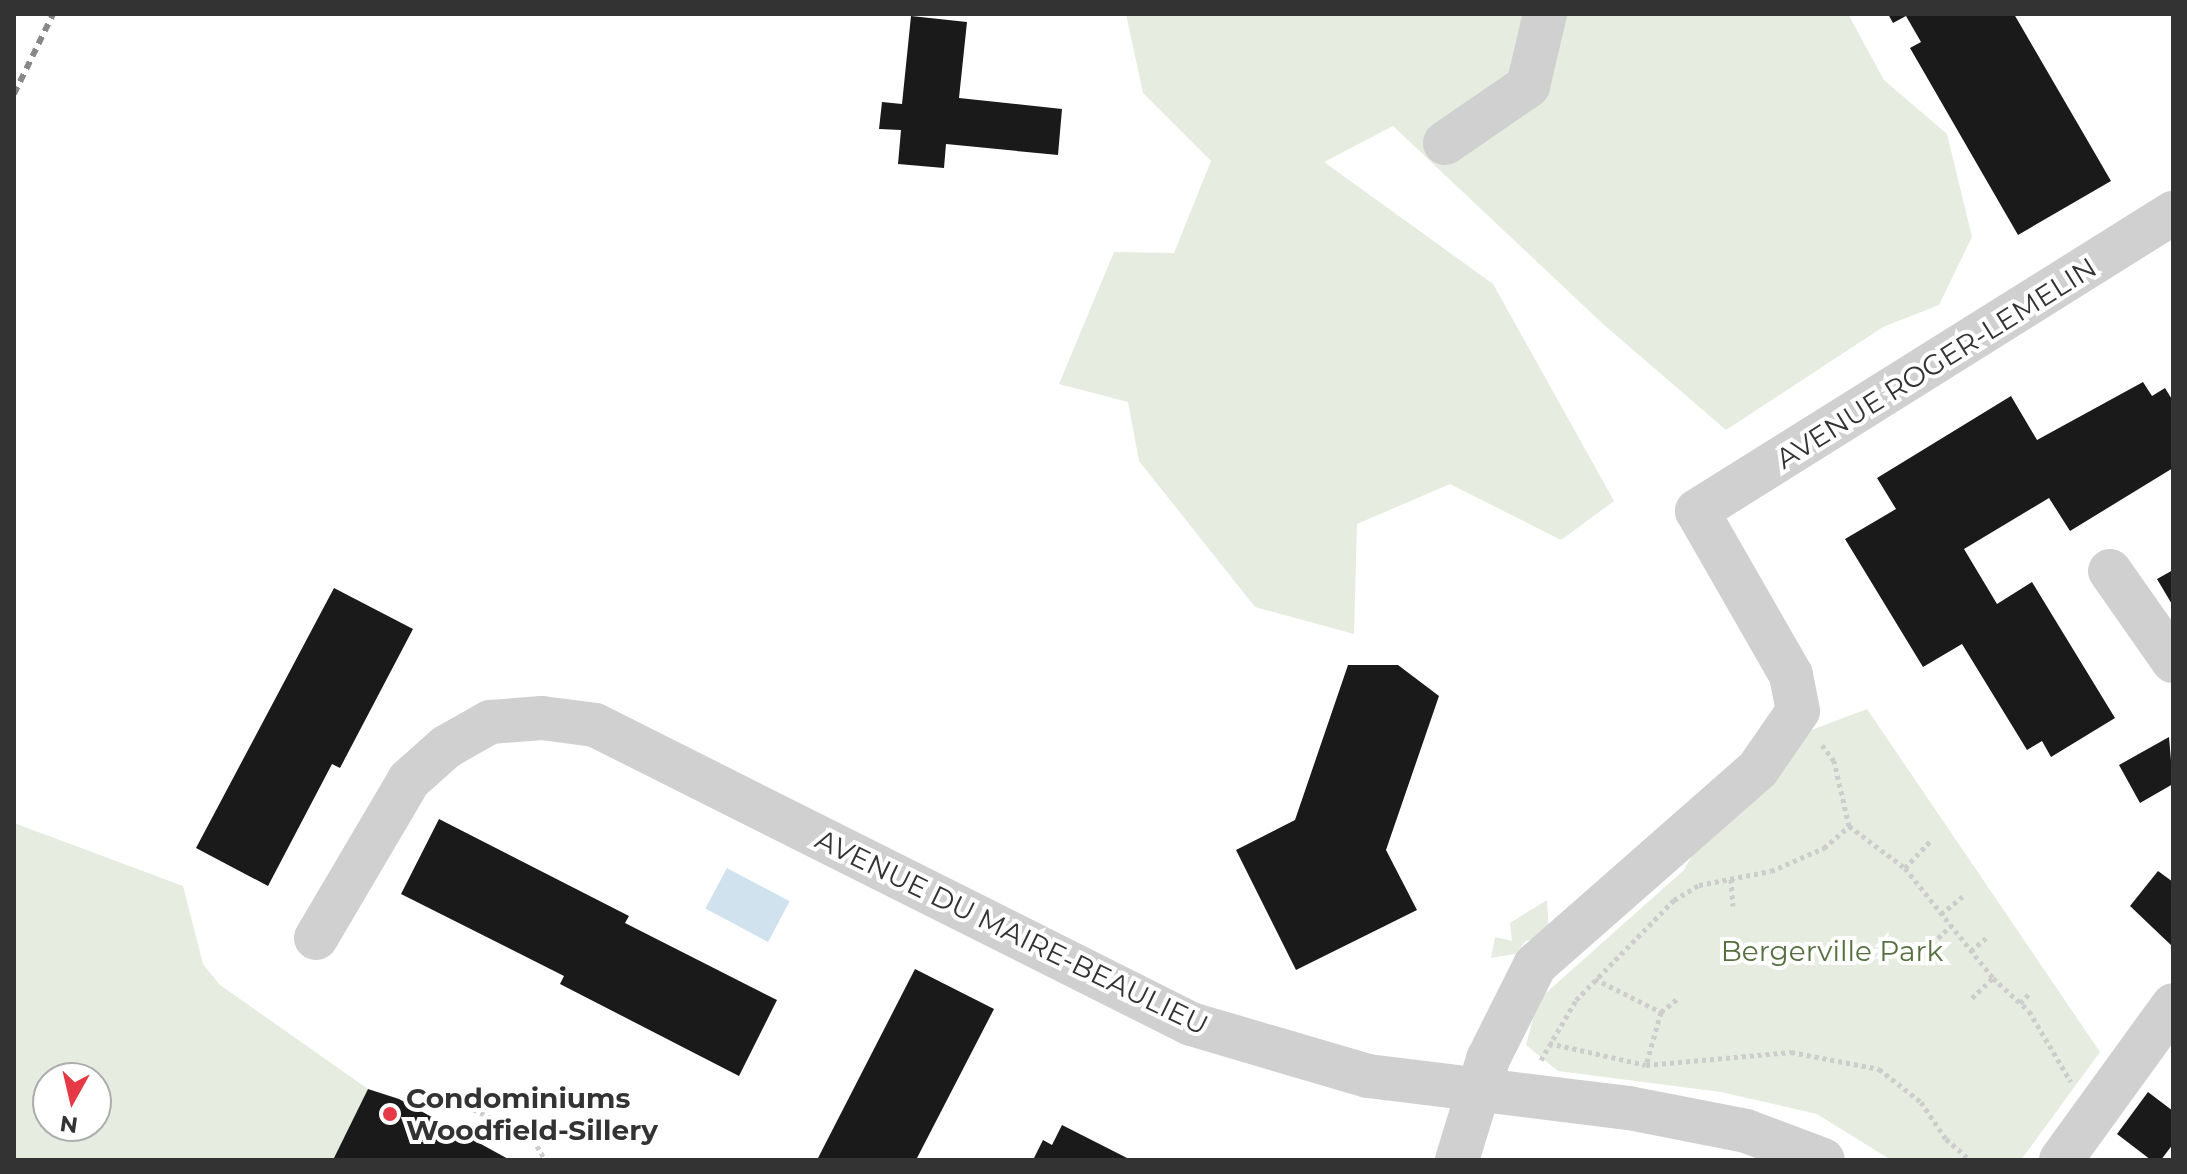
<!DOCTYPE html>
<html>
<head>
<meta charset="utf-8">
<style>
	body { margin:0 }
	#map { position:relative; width:2187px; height:1174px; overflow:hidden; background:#fff; font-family:Montserrat,sans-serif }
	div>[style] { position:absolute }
	.green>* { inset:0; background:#e6ecdf }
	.water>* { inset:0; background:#cfe2ee; transform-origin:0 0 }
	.building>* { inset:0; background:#1a1a1a }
	.path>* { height:5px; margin-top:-2.5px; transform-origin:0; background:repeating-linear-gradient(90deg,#cdcdcd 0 4px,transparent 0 8px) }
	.minor>* { height:44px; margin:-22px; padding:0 22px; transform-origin:22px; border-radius:22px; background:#d0d0d0 }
	.rail>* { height:6px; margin-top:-3px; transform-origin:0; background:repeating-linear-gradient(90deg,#888 0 8px,transparent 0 14px) }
	.dots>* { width:22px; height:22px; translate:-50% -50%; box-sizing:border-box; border:4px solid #fff; border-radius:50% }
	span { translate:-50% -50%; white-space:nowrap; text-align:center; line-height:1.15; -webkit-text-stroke:8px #fff; paint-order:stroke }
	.street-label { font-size:28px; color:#333 }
	.park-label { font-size:28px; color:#56703f }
	.poi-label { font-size:28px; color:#333; font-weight:700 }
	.left { translate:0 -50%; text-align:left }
	.frame { position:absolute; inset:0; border:16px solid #333; pointer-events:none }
	.north { position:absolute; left:32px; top:1062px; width:80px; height:80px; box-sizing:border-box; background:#fff; border:2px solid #adadad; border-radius:50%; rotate:188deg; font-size:22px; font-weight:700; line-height:32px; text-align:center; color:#333 }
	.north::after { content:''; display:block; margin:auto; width:28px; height:36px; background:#e63946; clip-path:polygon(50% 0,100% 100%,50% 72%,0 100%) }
</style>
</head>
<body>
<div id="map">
	<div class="green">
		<div style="clip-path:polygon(1126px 14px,1848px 14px,1884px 80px,1947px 134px,1972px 237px,1939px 305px,1883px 327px,1726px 430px,1603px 324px,1393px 126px,1324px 162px,1493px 284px,1614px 501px,1561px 540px,1450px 484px,1357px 524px,1354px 634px,1255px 607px,1139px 461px,1128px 402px,1059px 384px,1114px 252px,1174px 253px,1211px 161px,1143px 93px)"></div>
		<div style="clip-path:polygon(1867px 709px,2100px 1052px,2021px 1160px,1891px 1160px,1817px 1114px,1721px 1092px,1558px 1071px,1526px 1045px,1538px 1000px,1684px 870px,1710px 823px,1809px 731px)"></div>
		<div style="clip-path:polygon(evenodd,14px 823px,183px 886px,203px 964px,220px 985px,368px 1089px,333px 1160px,14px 1160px,14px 823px,48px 1078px,96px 1078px,96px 1126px,48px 1126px,48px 1078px)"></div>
		<div style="clip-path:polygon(1547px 900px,1549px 934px,1526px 941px,1515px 954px,1491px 958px,1495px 937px,1512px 941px,1510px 923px)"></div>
	</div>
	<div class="water">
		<div style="left:727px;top:868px;width:71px;height:46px;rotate:28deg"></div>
	</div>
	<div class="building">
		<div style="clip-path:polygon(1888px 14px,2014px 14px,2111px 181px,2018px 235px,1910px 48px,1921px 42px,1906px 16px,1893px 23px)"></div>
		<div style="clip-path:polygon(911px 16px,967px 22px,959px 98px,1062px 109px,1058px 155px,946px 144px,944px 168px,898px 164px,901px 130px,879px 129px,882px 102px,902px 104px)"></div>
		<div style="clip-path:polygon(2143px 382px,2152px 396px,2165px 388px,2173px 401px,2173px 468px,2070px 531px,2049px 498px,1964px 549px,1997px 604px,2032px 582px,2115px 718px,2051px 757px,2042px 741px,2027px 750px,1962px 644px,1923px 667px,1845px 539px,1896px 509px,1877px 478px,2011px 396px,2037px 440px)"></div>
		<div style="clip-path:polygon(2173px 570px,2173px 606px,2157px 579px)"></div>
		<div style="clip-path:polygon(334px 588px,413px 629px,340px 768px,332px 764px,268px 886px,196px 848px)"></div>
		<div style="clip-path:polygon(1348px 665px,1398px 665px,1439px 696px,1386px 850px,1417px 910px,1296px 970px,1236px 850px,1295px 820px)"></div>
		<div style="clip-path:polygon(2169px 737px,2173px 784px,2140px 803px,2119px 765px)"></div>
		<div style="clip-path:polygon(439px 819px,629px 916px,625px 923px,777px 1000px,739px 1076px,560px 984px,564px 976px,401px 894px)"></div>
		<div style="clip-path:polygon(2158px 871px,2173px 882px,2173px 947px,2130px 906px)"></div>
		<div style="clip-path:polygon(915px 969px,994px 1009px,916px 1160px,817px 1160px)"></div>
		<div style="clip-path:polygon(368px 1089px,399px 1099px,510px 1160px,333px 1160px)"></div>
		<div style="clip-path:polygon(2148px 1092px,2173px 1111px,2173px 1144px,2161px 1160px,2151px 1160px,2117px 1134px)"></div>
		<div style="clip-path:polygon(1062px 1125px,1131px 1160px,1033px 1160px,1043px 1140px,1052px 1145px)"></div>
	</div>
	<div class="path">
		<div style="left:1849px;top:826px;width:70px;rotate:36.9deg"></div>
		<div style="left:1905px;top:868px;width:141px;rotate:51.3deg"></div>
		<div style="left:1993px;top:978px;width:49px;rotate:42.5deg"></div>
		<div style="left:2029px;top:1011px;width:82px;rotate:59.4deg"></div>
		<div style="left:1905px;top:868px;width:37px;rotate:-47deg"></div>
		<div style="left:1731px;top:879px;width:27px;rotate:86deg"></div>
		<div style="left:1941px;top:914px;width:28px;rotate:-39deg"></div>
		<div style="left:1938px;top:938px;width:18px;rotate:-43deg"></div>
		<div style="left:1971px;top:951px;width:20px;rotate:-41deg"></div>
		<div style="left:1595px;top:979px;width:74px;rotate:26.6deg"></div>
		<div style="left:1661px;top:1012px;width:55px;rotate:105.8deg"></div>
		<div style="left:1972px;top:998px;width:29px;rotate:-44deg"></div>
		<div style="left:2020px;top:1003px;width:13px;rotate:-45deg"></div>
		<div style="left:1661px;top:1012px;width:21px;rotate:-39deg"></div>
		<div style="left:1549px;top:1043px;width:99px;rotate:12.8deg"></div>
		<div style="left:1646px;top:1065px;width:146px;rotate:-5.1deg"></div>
		<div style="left:1791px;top:1052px;width:90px;rotate:10.9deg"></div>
		<div style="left:1879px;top:1069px;width:53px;rotate:38.2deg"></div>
		<div style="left:1921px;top:1102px;width:45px;rotate:56deg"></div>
		<div style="left:1946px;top:1139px;width:32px;rotate:41deg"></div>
		<div style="left:1541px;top:1060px;width:69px;rotate:-59.7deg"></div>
		<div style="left:1576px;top:1000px;width:140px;rotate:-45.6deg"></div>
		<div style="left:1674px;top:900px;width:29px;rotate:-31deg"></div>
		<div style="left:1699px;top:885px;width:73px;rotate:-11deg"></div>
		<div style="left:1771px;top:871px;width:58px;rotate:-23.5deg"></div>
		<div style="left:1824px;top:848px;width:33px;rotate:-41deg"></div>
		<div style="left:1849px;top:826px;width:67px;rotate:-103deg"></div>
		<div style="left:1834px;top:761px;width:20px;rotate:-127deg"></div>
		<div style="left:459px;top:1102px;width:83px;rotate:26.6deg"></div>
		<div style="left:533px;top:1139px;width:24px;rotate:60deg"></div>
	</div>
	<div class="minor">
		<div style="left:1445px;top:143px;width:101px;rotate:-34.5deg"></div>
		<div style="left:1528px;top:86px;width:74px;rotate:-76.7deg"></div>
		<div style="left:2110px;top:571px;width:110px;rotate:55deg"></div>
		<div style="left:316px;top:938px;width:183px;rotate:-59.5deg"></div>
		<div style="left:409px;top:780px;width:50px;rotate:-41.7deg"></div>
		<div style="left:446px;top:747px;width:51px;rotate:-29.6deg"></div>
		<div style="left:490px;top:722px;width:52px;rotate:-4.4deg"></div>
		<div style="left:542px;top:718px;width:53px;rotate:7.5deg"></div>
		<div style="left:595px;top:725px;width:667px;rotate:26.64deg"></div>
		<div style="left:1191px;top:1024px;width:184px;rotate:16.4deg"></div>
		<div style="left:1368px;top:1076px;width:263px;rotate:7deg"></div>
		<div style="left:1629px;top:1108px;width:119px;rotate:11.1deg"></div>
		<div style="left:1746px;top:1131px;width:82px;rotate:20.6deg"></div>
		<div style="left:1457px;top:1160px;width:106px;rotate:-72.9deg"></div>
		<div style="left:1488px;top:1059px;width:105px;rotate:-63.4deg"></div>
		<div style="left:1535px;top:965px;width:297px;rotate:-41.3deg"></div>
		<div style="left:1758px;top:769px;width:70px;rotate:-55.4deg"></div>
		<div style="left:1798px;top:711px;width:37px;rotate:-101deg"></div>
		<div style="left:1791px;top:675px;width:189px;rotate:-119.8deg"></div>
		<div style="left:1697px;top:511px;width:562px;rotate:-32.05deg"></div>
		<div style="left:2061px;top:1160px;width:191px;rotate:-54.1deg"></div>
	</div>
	<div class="rail">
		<div style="left:14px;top:94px;width:89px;rotate:-64deg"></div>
	</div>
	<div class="dots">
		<div style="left:390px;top:1114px;background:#e63946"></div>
	</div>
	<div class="street-label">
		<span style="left:1936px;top:363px;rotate:-32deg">AVENUE ROGER-LEMELIN</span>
		<span style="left:1012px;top:932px;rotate:26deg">AVENUE DU MAIRE-BEAULIEU</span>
	</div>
	<div class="park-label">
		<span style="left:1832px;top:951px">Bergerville Park</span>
	</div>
	<div class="poi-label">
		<span class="left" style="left:406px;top:1114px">Condominiums<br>Woodfield-Sillery</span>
	</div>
	<div class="frame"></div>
	<div class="north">N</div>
</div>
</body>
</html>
